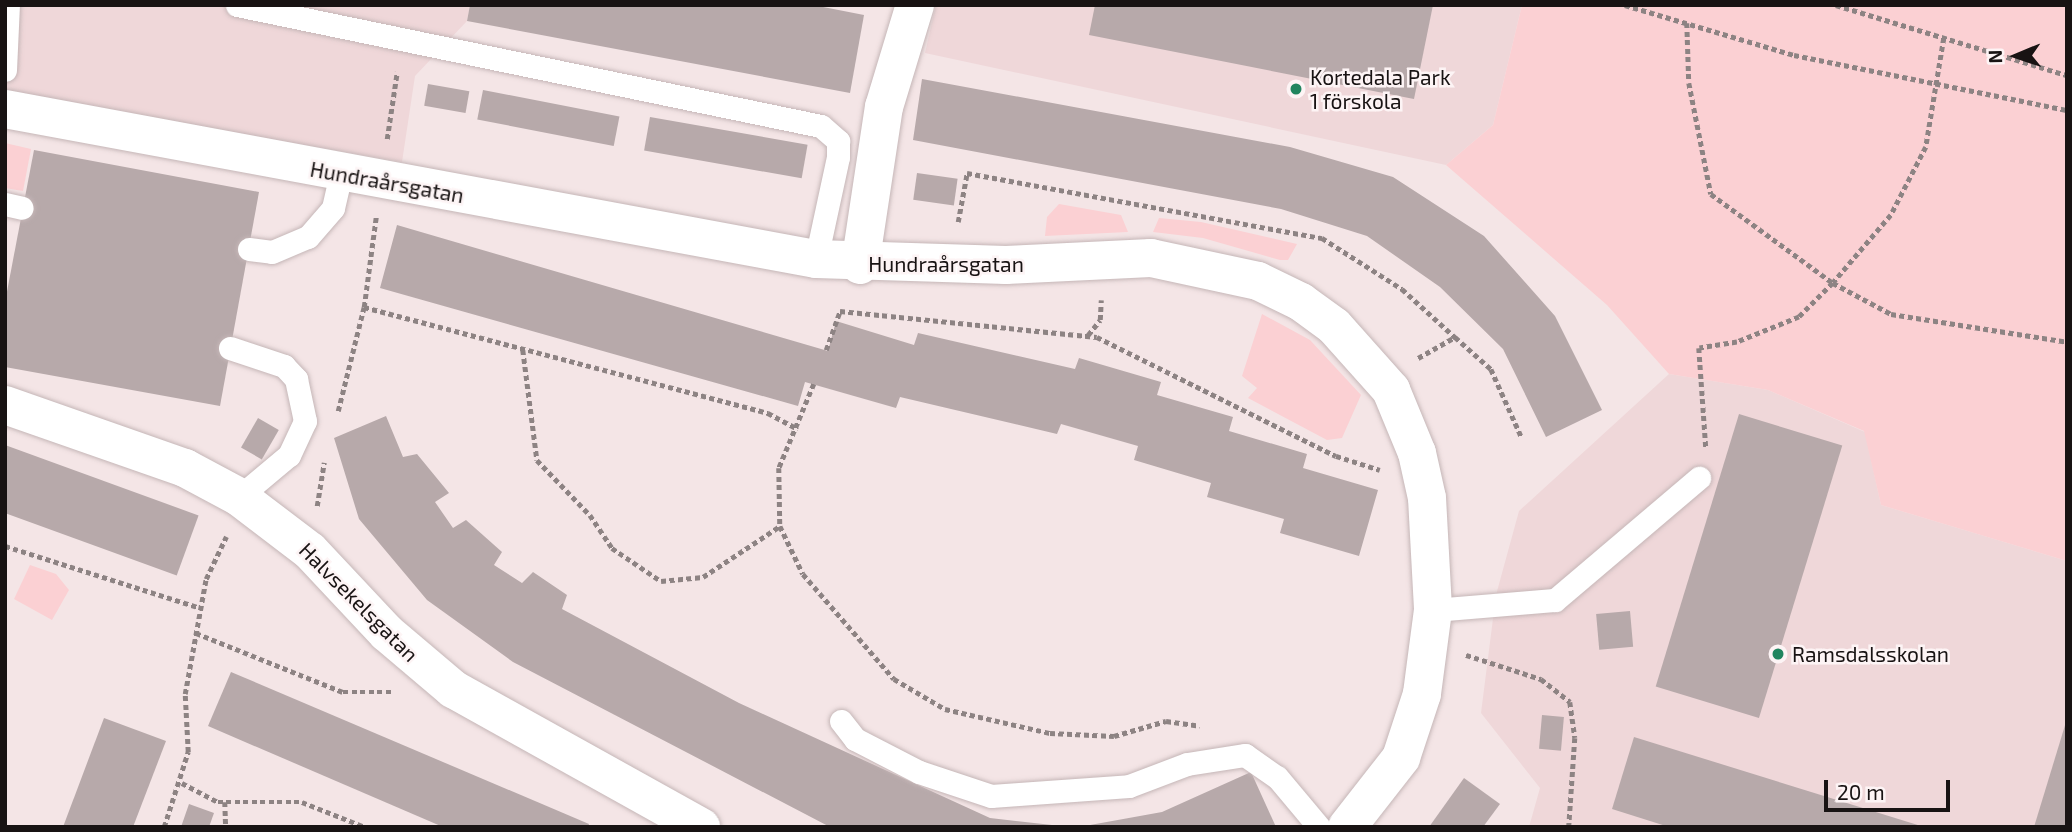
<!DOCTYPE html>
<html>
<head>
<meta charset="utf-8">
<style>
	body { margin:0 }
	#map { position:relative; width:2072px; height:832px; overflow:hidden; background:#f4e5e6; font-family:"Exo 2",sans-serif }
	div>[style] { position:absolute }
	.built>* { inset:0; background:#efd7d9 }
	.green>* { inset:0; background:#fbd0d3 }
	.building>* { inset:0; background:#b7a9aa; transform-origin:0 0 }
	.path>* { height:4.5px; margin-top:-2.25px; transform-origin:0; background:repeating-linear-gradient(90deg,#8d8383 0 5px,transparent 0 8.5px) }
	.roads { filter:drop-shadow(0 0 2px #c5b6b7) drop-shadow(0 0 2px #c5b6b7) }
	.service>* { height:23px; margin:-11.5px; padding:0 11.5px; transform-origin:11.5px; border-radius:11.5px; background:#fff }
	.minor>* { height:38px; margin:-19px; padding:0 19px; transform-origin:19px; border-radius:19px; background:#fff }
	.dots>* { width:19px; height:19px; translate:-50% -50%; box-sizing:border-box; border:4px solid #fdf4f5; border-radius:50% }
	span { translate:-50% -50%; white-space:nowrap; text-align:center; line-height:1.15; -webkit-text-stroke:5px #fdf4f5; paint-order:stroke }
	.poi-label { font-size:21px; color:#181313 }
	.left { translate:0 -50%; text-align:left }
	.street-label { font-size:21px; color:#181313 }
	.frame { position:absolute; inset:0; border:7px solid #181313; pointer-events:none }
	.north { position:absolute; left:1981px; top:21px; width:70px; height:70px; -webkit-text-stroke:5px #fdf4f5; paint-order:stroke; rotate:268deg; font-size:19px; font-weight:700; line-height:28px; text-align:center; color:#181313 }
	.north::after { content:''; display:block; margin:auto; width:24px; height:32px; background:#181313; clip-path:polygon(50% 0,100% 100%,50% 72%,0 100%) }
	.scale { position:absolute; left:1824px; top:780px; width:126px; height:32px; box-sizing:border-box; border:4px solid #181313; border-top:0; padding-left:9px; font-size:21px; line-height:24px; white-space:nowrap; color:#181313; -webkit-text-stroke:5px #fdf4f5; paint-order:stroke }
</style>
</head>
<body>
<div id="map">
	<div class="built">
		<div style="clip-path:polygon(5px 5px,470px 5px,467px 21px,415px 76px,402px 162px,5px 92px)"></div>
		<div style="clip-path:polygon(936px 5px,1522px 5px,1493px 125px,1446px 165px,925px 53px)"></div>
		<div style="clip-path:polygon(1669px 374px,1768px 390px,1865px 432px,1881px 505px,2067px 561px,2067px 827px,1529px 827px,1540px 788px,1481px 713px,1496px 595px,1519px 511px)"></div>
	</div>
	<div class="green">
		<div style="clip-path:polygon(1522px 5px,2067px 5px,2067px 561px,1881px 505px,1864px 431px,1768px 390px,1669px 374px,1607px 305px,1446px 165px,1493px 125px)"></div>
		<div style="clip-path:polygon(5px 143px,31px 149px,23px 191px,5px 188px)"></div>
		<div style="clip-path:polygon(1059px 204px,1121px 215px,1128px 232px,1045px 236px,1047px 217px)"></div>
		<div style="clip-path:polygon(1159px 218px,1201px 222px,1297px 244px,1288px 260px,1280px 260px,1203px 238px,1153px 232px)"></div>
		<div style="clip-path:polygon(1262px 314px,1310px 340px,1361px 395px,1342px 438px,1327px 440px,1248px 398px,1257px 388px,1242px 376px)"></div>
		<div style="clip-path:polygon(30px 565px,56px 574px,69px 590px,52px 620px,14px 599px)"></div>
	</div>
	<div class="building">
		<div style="clip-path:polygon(470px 5px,813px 5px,864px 15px,850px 93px,467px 21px)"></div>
		<div style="clip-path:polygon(1095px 5px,1433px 5px,1414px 99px,1089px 35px)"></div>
		<div style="clip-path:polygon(922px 79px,1290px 147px,1393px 177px,1484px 236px,1555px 316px,1602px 410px,1546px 437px,1503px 349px,1440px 287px,1367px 236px,1281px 209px,913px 140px)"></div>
		<div style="left:428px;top:84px;width:42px;height:22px;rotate:10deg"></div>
		<div style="left:483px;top:90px;width:139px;height:30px;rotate:11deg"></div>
		<div style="left:650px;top:117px;width:160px;height:34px;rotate:10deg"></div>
		<div style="clip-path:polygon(34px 150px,259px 192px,220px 406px,5px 367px,5px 302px)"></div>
		<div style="left:917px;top:173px;width:41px;height:27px;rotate:8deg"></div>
		<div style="clip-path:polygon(397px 225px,828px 351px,836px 321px,914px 345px,918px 333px,1075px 369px,1079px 358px,1161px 382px,1157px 395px,1233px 417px,1229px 431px,1307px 454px,1303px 468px,1378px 490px,1359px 556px,1280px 533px,1284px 519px,1207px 497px,1211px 483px,1134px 460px,1138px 446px,1061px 424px,1057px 434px,900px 397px,896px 408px,805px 382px,798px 406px,380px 288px)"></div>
		<div style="left:1739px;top:414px;width:108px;height:285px;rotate:17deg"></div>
		<div style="clip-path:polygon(386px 416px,403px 457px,417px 454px,449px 493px,435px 502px,453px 528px,466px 520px,502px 552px,494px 565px,522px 583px,533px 572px,567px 595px,562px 609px,739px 703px,990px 818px,1070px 827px,830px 827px,513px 662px,427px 600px,359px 519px,334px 438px)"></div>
		<div style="left:258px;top:418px;width:24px;height:34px;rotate:30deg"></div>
		<div style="left:5px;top:445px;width:206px;height:64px;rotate:20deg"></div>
		<div style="left:1630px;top:611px;width:36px;height:34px;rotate:85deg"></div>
		<div style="clip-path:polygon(231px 672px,589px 824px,588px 827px,443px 827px,208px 726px)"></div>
		<div style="left:1542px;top:715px;width:22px;height:34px;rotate:5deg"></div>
		<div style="clip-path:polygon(104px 718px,166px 741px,133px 827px,63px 827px)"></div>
		<div style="clip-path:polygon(2066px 722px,2067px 827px,2034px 827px)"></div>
		<div style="clip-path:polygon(1634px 737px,1921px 826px,1921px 827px,1669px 827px,1612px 809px)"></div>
		<div style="clip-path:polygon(1251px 772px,1276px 827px,1079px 827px,1162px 812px)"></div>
		<div style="clip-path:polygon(1464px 778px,1500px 804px,1483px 827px,1429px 827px)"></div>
		<div style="clip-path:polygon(189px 804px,214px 813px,209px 827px,181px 827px)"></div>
	</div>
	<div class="path">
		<div style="left:1625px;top:5px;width:176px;rotate:16.5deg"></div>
		<div style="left:1794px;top:55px;width:278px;rotate:11.4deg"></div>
		<div style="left:1836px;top:5px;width:241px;rotate:16.9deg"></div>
		<div style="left:1687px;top:23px;width:60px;rotate:88.1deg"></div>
		<div style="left:1689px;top:83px;width:113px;rotate:78.8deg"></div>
		<div style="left:1711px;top:194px;width:151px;rotate:36.1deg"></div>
		<div style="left:1833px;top:283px;width:48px;rotate:135deg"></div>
		<div style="left:1799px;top:317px;width:67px;rotate:158deg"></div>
		<div style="left:1737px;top:342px;width:38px;rotate:171deg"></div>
		<div style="left:1699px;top:348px;width:99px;rotate:86deg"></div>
		<div style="left:1944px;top:38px;width:110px;rotate:99.4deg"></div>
		<div style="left:1926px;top:147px;width:76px;rotate:117.2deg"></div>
		<div style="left:1891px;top:215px;width:89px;rotate:130.5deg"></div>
		<div style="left:1833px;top:283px;width:66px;rotate:28.1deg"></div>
		<div style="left:1891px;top:314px;width:178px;rotate:9deg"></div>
		<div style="left:387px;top:139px;width:68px;rotate:-81.5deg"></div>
		<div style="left:958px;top:222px;width:50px;rotate:-79.6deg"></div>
		<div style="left:967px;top:173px;width:361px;rotate:10.4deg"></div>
		<div style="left:1322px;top:238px;width:95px;rotate:32.5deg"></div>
		<div style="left:1402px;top:289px;width:72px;rotate:42.2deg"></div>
		<div style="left:364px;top:307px;width:418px;rotate:14.7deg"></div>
		<div style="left:768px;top:413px;width:34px;rotate:28deg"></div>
		<div style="left:1088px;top:335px;width:19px;rotate:-51deg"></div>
		<div style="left:1100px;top:320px;width:20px;rotate:-87deg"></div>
		<div style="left:523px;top:350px;width:111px;rotate:82.7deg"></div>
		<div style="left:537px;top:460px;width:76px;rotate:46.1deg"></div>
		<div style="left:590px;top:515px;width:40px;rotate:56deg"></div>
		<div style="left:612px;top:548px;width:59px;rotate:34deg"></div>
		<div style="left:661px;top:581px;width:42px;rotate:-5.4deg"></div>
		<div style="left:703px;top:577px;width:92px;rotate:-33.5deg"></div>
		<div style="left:826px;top:350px;width:41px;rotate:-70.3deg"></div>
		<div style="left:840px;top:311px;width:258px;rotate:5.8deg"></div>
		<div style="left:1097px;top:337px;width:267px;rotate:26.5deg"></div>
		<div style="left:1336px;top:456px;width:46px;rotate:17.7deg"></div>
		<div style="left:1418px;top:358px;width:43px;rotate:-29.6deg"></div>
		<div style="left:1455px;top:337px;width:48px;rotate:41.6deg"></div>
		<div style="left:1491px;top:369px;width:76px;rotate:65.8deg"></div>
		<div style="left:814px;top:384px;width:91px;rotate:112.6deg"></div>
		<div style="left:779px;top:468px;width:58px;rotate:89deg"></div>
		<div style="left:780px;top:526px;width:53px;rotate:64.4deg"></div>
		<div style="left:803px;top:574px;width:139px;rotate:49.1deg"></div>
		<div style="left:894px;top:679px;width:59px;rotate:30.5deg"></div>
		<div style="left:945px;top:709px;width:108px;rotate:12.9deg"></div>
		<div style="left:1050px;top:733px;width:64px;rotate:2.7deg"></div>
		<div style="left:1114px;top:736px;width:54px;rotate:-16.1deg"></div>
		<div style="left:1166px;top:721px;width:34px;rotate:8deg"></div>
		<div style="left:338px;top:411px;width:107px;rotate:-76deg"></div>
		<div style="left:364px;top:307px;width:91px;rotate:-82.4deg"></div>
		<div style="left:317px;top:506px;width:44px;rotate:-80.8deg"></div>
		<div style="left:5px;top:546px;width:205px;rotate:17.6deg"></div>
		<div style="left:196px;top:633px;width:158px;rotate:21.9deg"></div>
		<div style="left:343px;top:692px;width:50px"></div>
		<div style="left:1466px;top:655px;width:79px;rotate:17.7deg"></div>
		<div style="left:1541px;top:679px;width:37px;rotate:38deg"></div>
		<div style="left:1570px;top:702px;width:36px;rotate:82deg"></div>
		<div style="left:1575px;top:738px;width:89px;rotate:93.9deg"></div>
		<div style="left:182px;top:783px;width:41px;rotate:27.8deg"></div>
		<div style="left:218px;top:802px;width:84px"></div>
		<div style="left:302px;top:802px;width:68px;rotate:21.6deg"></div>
		<div style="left:225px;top:802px;width:25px;rotate:88deg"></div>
		<div style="left:164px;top:827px;width:79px;rotate:-72.3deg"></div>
		<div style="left:188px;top:752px;width:58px;rotate:-93deg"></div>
		<div style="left:185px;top:694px;width:117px;rotate:-79.7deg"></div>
		<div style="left:206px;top:579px;width:47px;rotate:-64.5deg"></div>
	</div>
	<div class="roads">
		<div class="service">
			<div style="left:237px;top:5px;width:596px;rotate:11.71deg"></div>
			<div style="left:821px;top:126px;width:23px;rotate:41deg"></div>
			<div style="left:838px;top:141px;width:16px;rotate:90deg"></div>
			<div style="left:838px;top:157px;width:104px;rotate:102.2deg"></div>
			<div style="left:5px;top:70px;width:65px;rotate:-87.4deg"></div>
			<div style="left:5px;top:204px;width:17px;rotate:13deg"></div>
			<div style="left:249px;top:249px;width:23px;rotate:7deg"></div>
			<div style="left:272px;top:252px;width:39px;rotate:-23deg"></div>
			<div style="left:308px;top:237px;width:38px;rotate:-49deg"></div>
			<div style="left:333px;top:208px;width:35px;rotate:-77deg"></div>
			<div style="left:230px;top:348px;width:57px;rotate:18.4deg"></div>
			<div style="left:284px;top:366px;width:18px;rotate:47deg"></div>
			<div style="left:296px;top:379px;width:43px;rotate:77.9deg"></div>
			<div style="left:305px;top:421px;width:38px;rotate:115deg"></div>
			<div style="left:289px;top:455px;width:65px;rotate:140deg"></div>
			<div style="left:1433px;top:610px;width:122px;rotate:-4.7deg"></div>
			<div style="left:1555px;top:600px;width:189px;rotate:-40.3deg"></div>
			<div style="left:841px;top:721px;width:23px;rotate:52deg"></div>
			<div style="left:855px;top:739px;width:72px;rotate:27.3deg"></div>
			<div style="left:919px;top:772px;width:76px;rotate:18.4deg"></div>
			<div style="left:991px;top:796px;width:138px;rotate:-4.1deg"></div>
			<div style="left:1129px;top:786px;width:62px;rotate:-20.8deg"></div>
			<div style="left:1187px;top:764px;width:59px;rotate:-8.8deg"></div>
			<div style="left:1245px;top:755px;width:39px;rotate:35deg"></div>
			<div style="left:1277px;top:777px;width:65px;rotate:50deg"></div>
		</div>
		<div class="minor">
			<div style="left:5px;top:109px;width:825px;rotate:10.48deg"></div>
			<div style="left:816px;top:259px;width:190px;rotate:1.8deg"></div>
			<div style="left:1006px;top:265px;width:145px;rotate:-2.8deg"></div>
			<div style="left:1151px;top:258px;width:109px;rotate:12.1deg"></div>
			<div style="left:1258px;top:281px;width:48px;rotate:26deg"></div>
			<div style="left:1301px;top:302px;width:41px;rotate:36deg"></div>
			<div style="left:1334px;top:326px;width:86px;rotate:48.3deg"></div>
			<div style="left:1391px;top:390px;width:68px;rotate:67.6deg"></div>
			<div style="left:1417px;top:453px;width:46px;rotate:77.5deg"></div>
			<div style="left:1427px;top:498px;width:112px;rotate:86.9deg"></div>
			<div style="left:1433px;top:610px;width:85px;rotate:97.5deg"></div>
			<div style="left:1422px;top:694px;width:67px;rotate:108.2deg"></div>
			<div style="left:1401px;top:758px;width:88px;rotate:128deg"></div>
			<div style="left:860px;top:265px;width:160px;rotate:-81.4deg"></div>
			<div style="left:884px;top:107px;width:107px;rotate:-73.1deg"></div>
			<div style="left:5px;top:405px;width:191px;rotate:19.3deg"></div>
			<div style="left:185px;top:468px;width:61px;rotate:28.2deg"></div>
			<div style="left:239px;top:497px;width:89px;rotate:37.3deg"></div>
			<div style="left:310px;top:551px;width:112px;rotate:46.8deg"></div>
			<div style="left:387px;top:633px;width:87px;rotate:40.3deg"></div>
			<div style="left:453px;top:689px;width:284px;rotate:29.1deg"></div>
		</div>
	</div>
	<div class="dots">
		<div style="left:1296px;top:89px;background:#21855f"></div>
		<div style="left:1778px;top:654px;background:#21855f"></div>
	</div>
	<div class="poi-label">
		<span class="left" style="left:1310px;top:89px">Kortedala Park<br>1 förskola</span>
		<span class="left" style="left:1792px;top:654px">Ramsdalsskolan</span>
	</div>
	<div class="street-label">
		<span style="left:387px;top:182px;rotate:10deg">Hundraårsgatan</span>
		<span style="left:946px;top:264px">Hundraårsgatan</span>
		<span style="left:359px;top:602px;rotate:45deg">Halvsekelsgatan</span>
	</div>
	<div class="frame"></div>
	<div class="north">N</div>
	<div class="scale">20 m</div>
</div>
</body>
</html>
